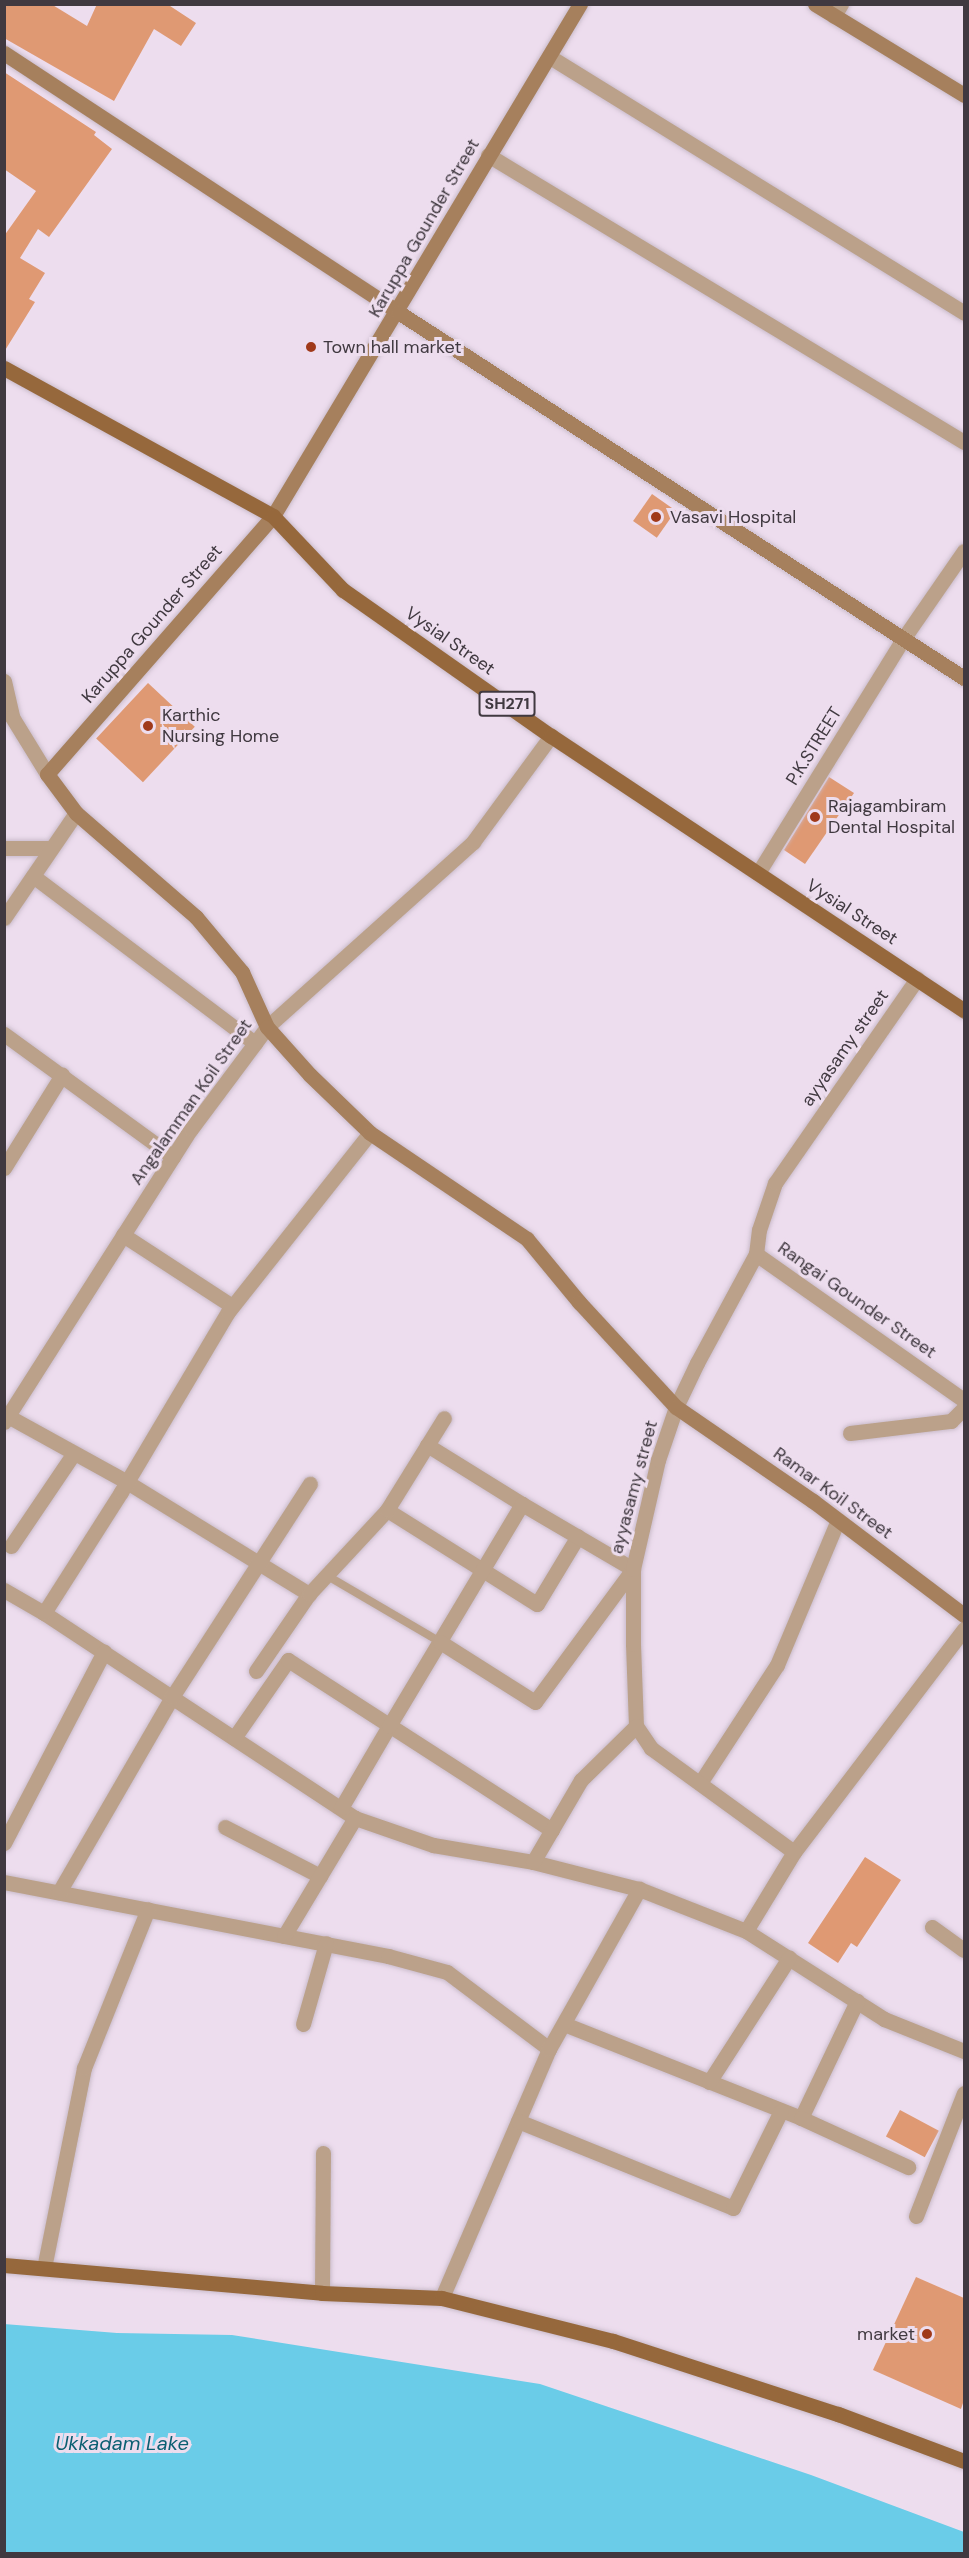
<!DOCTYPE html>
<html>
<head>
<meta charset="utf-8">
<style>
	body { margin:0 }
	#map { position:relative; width:969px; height:2558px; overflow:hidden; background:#edddee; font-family:"DM Sans",sans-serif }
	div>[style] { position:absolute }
	.water>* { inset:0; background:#6acce8 }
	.building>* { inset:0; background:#df9973; transform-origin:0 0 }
	.roads { filter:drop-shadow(0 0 2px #cabccb) drop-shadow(0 0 2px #cabccb) }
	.lane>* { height:8px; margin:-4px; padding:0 4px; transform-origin:4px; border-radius:4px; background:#bba18a }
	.street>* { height:15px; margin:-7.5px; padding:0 7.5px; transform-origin:7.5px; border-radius:7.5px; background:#bba18a }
	.secondary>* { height:15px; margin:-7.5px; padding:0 7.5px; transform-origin:7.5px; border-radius:7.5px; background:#a6805d }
	.primary>* { height:15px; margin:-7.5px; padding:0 7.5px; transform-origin:7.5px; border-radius:7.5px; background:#96683c }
	.dots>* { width:16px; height:16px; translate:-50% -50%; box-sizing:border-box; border:3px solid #edddee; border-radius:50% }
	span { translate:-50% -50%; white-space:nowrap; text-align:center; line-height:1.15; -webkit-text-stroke:6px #edddee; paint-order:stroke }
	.shield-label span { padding:2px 4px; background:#edddee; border:2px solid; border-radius:4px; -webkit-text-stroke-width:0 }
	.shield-label { font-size:16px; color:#403940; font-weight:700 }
	.street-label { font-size:18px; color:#403940 }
	.poi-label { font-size:18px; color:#403940 }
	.left { translate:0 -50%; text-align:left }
	.right { translate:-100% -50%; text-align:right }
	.water-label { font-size:20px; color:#0b5f72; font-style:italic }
	.frame { position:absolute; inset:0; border:6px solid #403940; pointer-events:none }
</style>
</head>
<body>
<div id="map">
	<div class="water">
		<div style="clip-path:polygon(4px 2324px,117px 2333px,232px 2335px,540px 2384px,811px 2475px,964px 2532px,964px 2553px,5px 2553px)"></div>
	</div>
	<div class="building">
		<div style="clip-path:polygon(4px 4px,51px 4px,87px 26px,97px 4px,167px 4px,196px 23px,181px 46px,154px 29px,114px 101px,4px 38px)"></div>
		<div style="clip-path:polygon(4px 72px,96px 132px,94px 135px,112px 149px,49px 237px,38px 229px,20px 258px,45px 273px,29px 299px,35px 302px,4px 352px,4px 236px,36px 191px,4px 169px)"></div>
		<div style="left:652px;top:494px;width:29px;height:33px;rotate:35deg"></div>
		<div style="left:148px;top:683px;width:64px;height:76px;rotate:43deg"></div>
		<div style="clip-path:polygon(829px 777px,854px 793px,805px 864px,784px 850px)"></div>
		<div style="clip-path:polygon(865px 1857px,901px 1880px,857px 1947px,851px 1943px,838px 1963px,808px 1943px)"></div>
		<div style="left:900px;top:2110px;width:44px;height:30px;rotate:28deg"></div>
		<div style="clip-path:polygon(916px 2277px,964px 2298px,964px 2400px,961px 2409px,873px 2370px)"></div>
	</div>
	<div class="roads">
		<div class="lane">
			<div style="left:326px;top:1575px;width:132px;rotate:30.4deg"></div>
		</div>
		<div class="street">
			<div style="left:834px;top:16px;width:14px;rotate:-60deg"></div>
			<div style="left:550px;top:57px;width:487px;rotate:31.7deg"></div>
			<div style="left:488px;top:155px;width:556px;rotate:31.09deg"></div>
			<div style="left:4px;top:681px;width:37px;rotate:77deg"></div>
			<div style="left:12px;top:717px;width:67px;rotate:58.4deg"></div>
			<div style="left:4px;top:848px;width:47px"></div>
			<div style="left:758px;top:873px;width:275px;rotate:-58.2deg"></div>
			<div style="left:903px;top:639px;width:107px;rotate:-55.3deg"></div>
			<div style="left:33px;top:876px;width:278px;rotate:37deg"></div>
			<div style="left:4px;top:918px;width:127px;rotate:-55.6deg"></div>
			<div style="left:4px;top:1034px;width:209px;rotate:36deg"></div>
			<div style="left:4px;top:1168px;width:110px;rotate:-58.1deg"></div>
			<div style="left:123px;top:1235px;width:130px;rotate:33.1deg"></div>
			<div style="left:756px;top:1254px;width:254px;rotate:35.1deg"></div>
			<div style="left:4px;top:1414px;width:141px;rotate:28.9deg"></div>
			<div style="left:127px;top:1482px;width:214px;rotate:31.6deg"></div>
			<div style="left:4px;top:1422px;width:348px;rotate:-57.5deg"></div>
			<div style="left:191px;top:1129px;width:127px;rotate:-53.3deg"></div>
			<div style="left:267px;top:1027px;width:277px;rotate:-41.9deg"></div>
			<div style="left:473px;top:842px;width:132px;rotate:-53.7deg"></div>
			<div style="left:850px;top:1433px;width:102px;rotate:-6.8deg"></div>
			<div style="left:951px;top:1421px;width:18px;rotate:-45deg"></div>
			<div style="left:427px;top:1445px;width:112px;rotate:31.8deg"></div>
			<div style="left:387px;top:1510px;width:177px;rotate:32.1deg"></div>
			<div style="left:537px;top:1604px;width:79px;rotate:-58.9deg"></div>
			<div style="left:11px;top:1546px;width:112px;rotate:-55.9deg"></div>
			<div style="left:4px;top:1590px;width:46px;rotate:29.9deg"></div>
			<div style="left:44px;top:1613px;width:372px;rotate:33.4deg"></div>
			<div style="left:355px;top:1818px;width:83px;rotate:19.1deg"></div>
			<div style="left:433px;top:1845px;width:101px;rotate:9.6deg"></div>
			<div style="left:533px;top:1862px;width:109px;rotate:14.3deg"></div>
			<div style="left:639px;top:1889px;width:115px;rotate:21.4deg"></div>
			<div style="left:44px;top:1613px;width:143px;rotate:-57.5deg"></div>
			<div style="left:121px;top:1492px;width:209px;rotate:-59.3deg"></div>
			<div style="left:228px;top:1312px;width:228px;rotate:-51.6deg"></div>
			<div style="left:964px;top:1629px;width:280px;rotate:127.3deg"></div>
			<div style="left:794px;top:1852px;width:92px;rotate:121.3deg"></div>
			<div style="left:746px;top:1931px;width:164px;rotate:32.5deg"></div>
			<div style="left:884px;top:2019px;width:86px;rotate:21.8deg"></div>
			<div style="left:256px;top:1671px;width:93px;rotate:-55.5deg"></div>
			<div style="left:309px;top:1594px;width:115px;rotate:-47.1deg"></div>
			<div style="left:387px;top:1510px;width:108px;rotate:-58.2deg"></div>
			<div style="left:234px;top:1738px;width:95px;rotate:-55.3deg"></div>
			<div style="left:288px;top:1660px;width:314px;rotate:32.8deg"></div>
			<div style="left:700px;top:1783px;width:141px;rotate:-56.9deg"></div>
			<div style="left:777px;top:1665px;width:157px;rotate:-67.2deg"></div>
			<div style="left:341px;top:1808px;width:95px;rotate:-59.7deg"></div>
			<div style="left:389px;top:1726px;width:259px;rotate:-59.1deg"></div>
			<div style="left:522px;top:1504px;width:129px;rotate:30.4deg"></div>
			<div style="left:633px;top:1569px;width:165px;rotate:126.4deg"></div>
			<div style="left:535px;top:1702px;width:112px;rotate:-147.7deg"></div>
			<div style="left:225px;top:1827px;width:107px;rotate:27.3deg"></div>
			<div style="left:4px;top:1843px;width:216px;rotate:-62.4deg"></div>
			<div style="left:794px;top:1852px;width:177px;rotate:-144deg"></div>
			<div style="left:651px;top:1748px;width:27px;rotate:-124deg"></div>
			<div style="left:636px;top:1726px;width:82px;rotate:-92.1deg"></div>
			<div style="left:633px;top:1644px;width:75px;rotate:-90deg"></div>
			<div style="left:633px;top:1569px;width:112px;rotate:-77.1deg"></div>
			<div style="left:658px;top:1460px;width:56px;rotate:-71.2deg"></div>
			<div style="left:676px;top:1407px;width:49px;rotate:-64.5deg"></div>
			<div style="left:697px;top:1363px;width:124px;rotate:-61.6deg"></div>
			<div style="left:756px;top:1254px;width:24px;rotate:-83deg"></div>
			<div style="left:759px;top:1230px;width:50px;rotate:-71.2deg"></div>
			<div style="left:775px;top:1183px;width:249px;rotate:-55.2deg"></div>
			<div style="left:533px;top:1862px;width:95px;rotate:-59.7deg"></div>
			<div style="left:581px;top:1780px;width:77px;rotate:-44.5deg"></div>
			<div style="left:4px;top:1882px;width:391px;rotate:10.9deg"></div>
			<div style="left:388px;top:1956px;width:61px;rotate:15.2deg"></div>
			<div style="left:447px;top:1972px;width:128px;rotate:37deg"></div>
			<div style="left:549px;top:2049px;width:271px;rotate:113.3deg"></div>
			<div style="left:59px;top:1892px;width:225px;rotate:-59.9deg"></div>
			<div style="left:172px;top:1697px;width:254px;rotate:-57.1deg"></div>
			<div style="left:932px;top:1927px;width:39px;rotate:36deg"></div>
			<div style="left:284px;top:1936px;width:138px;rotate:-59deg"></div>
			<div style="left:303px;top:2024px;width:84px;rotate:-74.1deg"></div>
			<div style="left:564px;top:2024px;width:255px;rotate:21.6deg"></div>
			<div style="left:801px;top:2118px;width:130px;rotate:-64.4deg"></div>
			<div style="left:549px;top:2049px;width:184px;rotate:-60.6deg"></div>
			<div style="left:709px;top:2082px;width:148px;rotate:-57.2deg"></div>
			<div style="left:801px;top:2118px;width:118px;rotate:24.6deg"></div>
			<div style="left:518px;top:2121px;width:232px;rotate:22deg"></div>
			<div style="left:733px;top:2208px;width:108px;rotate:-63.7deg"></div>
			<div style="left:916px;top:2216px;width:132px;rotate:-68.7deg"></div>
			<div style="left:44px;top:2268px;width:204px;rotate:-78.7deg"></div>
			<div style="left:84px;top:2068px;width:171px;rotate:-68.1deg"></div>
			<div style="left:322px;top:2293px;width:140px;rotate:-89.6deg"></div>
		</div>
		<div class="secondary">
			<div style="left:580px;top:4px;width:597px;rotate:120.95deg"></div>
			<div style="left:273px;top:516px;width:343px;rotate:131.2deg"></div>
			<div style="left:47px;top:774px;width:49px;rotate:53.4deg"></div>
			<div style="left:76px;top:813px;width:159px;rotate:40.9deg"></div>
			<div style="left:196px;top:917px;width:72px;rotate:50.1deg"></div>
			<div style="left:242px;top:972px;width:60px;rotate:65.6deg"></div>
			<div style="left:267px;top:1027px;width:64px;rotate:48.1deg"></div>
			<div style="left:310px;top:1075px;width:83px;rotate:44deg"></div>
			<div style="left:370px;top:1133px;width:189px;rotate:34deg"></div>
			<div style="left:527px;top:1239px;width:82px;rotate:50.5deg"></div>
			<div style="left:579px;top:1302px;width:143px;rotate:47.3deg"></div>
			<div style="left:676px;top:1407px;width:166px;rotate:34.5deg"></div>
			<div style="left:813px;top:1501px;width:189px;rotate:37.1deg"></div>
			<div style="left:815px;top:4px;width:175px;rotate:31.4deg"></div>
			<div style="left:4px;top:53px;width:472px;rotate:33.3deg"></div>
			<div style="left:398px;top:312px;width:674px;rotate:32.89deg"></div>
		</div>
		<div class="primary">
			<div style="left:4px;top:368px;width:307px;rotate:28.8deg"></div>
			<div style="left:273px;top:516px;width:102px;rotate:46.6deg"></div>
			<div style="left:343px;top:590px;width:254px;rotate:35.1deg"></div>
			<div style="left:551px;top:736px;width:496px;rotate:33.6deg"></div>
			<div style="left:4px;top:2265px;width:319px;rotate:5deg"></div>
			<div style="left:322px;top:2293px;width:120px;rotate:2.4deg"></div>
			<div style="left:442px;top:2298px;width:176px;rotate:14.1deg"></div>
			<div style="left:613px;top:2341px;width:237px;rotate:18deg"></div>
			<div style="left:838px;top:2414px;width:134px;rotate:20.5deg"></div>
		</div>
	</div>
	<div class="dots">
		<div style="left:311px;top:347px;background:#a0391a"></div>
		<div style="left:656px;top:517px;background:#a0391a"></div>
		<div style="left:148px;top:726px;background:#a0391a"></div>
		<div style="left:815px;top:817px;background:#a0391a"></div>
		<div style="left:927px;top:2334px;background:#a0391a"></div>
	</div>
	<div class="shield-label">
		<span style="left:507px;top:704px">SH271</span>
	</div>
	<div class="street-label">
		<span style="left:424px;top:228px;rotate:-60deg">Karuppa Gounder Street</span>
		<span style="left:152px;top:624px;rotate:-49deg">Karuppa Gounder Street</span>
		<span style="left:450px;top:641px;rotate:35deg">Vysial Street</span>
		<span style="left:814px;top:746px;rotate:-58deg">P.K.STREET</span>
		<span style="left:852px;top:912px;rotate:33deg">Vysial Street</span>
		<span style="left:845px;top:1048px;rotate:-55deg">ayyasamy street</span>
		<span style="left:191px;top:1102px;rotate:-55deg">Angalamman Koil Street</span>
		<span style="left:857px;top:1300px;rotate:35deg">Rangai Gounder Street</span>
		<span style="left:634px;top:1487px;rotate:-75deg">ayyasamy street</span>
		<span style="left:833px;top:1493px;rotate:36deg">Ramar Koil Street</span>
	</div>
	<div class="poi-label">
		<span class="left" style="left:323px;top:347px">Town hall market</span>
		<span class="left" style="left:670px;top:517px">Vasavi Hospital</span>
		<span class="left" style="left:162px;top:726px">Karthic<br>Nursing Home</span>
		<span class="left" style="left:828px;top:817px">Rajagambiram<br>Dental Hospital</span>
		<span class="right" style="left:915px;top:2334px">market</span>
	</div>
	<div class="water-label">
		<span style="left:122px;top:2443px">Ukkadam Lake</span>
	</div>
	<div class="frame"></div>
</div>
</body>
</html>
